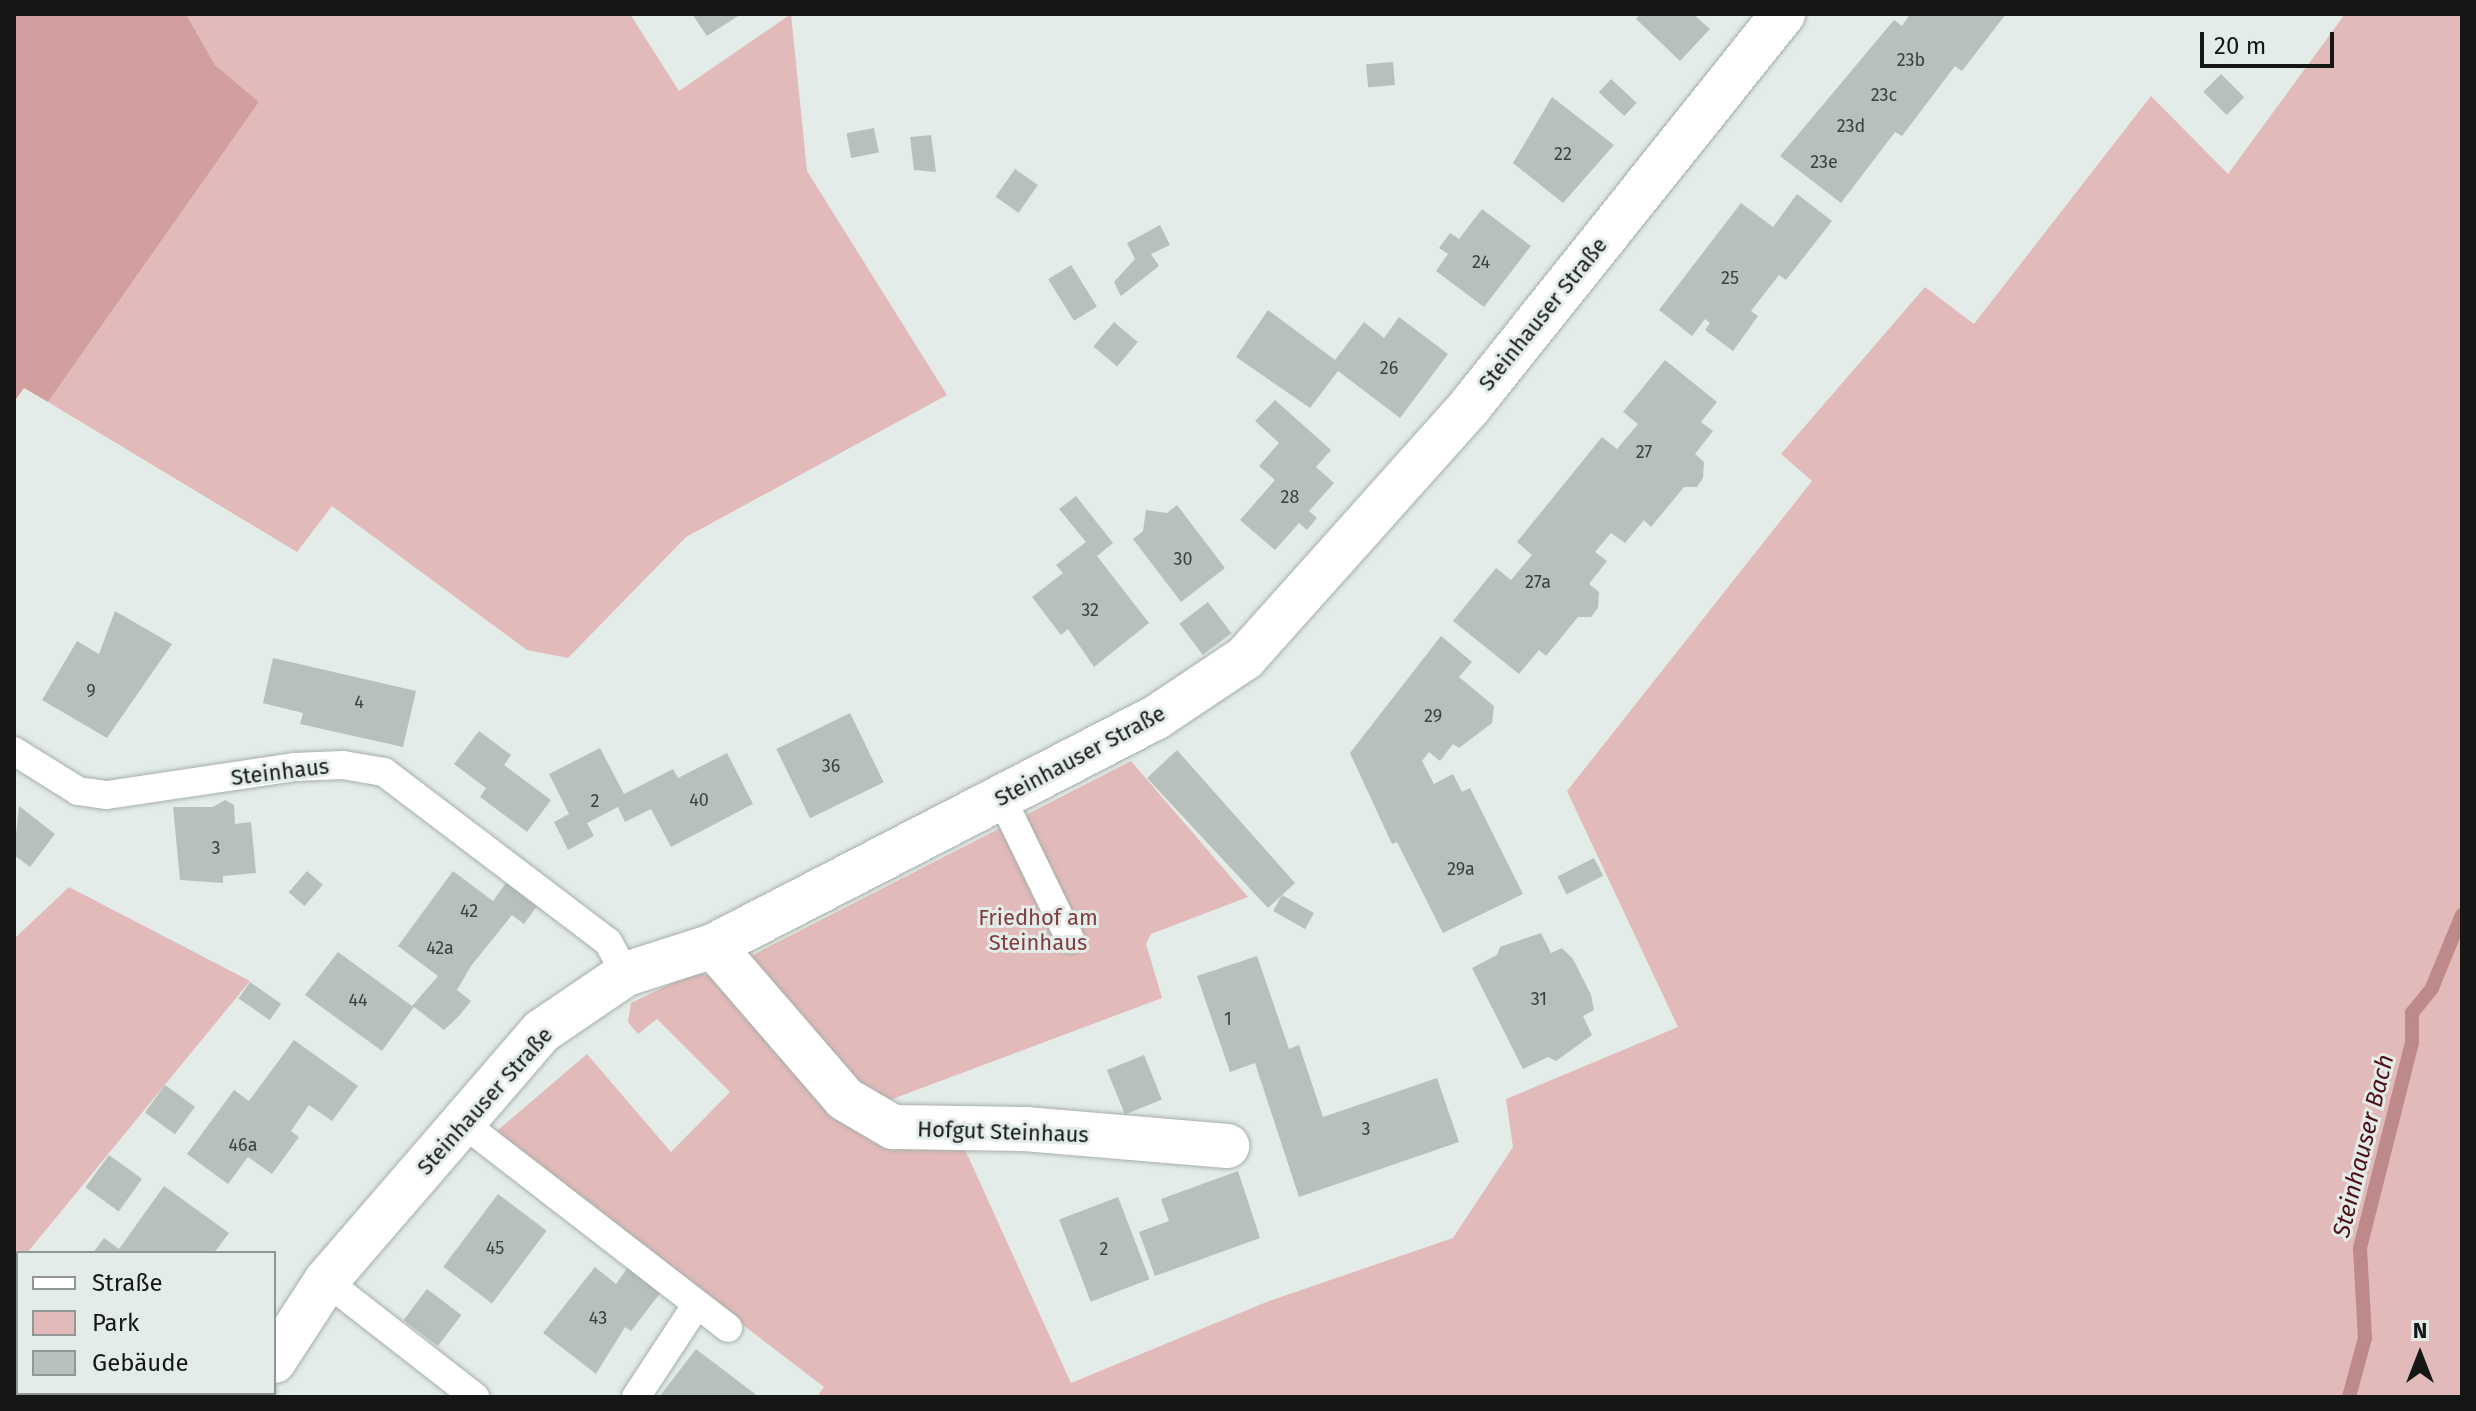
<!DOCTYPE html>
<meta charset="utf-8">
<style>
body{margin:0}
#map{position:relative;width:2476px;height:1411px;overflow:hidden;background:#e3ece8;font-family:"Fira Sans",sans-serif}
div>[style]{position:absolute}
.green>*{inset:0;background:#e2bab9}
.forest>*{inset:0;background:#d39e9e}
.stream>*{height:14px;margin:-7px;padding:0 7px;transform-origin:7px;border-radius:7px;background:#bd8a89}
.building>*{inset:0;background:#b7c0bc;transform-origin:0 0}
.roads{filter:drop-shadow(0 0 2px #a7afab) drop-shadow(0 0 2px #a7afab)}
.lane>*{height:28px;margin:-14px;padding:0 14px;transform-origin:14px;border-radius:14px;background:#fff}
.street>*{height:44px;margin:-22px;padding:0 22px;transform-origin:22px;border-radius:22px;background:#fff}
span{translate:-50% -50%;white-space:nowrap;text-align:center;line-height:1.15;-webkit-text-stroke:6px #e3ece8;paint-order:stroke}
.number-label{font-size:18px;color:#3d4140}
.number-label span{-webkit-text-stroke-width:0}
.street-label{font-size:22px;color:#141716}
.park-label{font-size:22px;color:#813d3f}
.water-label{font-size:24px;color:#501017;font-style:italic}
.frame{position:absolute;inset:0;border:16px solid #141716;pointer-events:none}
.legend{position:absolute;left:16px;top:1251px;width:260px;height:144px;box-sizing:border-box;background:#e3ece8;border:2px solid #909794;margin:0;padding:10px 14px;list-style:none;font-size:24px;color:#141716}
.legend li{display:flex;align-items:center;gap:16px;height:40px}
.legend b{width:40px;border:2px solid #909794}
.north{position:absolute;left:2380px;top:1315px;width:80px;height:80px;-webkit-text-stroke:6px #e3ece8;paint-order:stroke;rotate:0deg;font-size:22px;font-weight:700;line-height:32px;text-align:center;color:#141716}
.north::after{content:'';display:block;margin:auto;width:28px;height:36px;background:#141716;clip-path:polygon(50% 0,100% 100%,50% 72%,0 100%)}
.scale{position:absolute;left:2200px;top:32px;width:134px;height:36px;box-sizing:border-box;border:4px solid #141716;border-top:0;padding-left:10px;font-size:24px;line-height:28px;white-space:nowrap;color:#141716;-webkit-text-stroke:6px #e3ece8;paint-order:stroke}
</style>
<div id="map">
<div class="green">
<div style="clip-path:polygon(186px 14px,630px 14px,679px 91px,791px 14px,807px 171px,947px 395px,686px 537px,568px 658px,527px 650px,332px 506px,297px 552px,48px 402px,259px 102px,215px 65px)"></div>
<div style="clip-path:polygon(2345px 14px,2462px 14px,2462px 1397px,817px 1397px,824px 1387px,502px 1140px,498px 1130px,587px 1054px,671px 1152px,730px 1092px,657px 1019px,638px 1034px,628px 1022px,631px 1003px,696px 972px,711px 976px,874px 1143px,962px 1143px,1071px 1383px,1269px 1301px,1453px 1238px,1513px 1147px,1506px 1099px,1678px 1027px,1567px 791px,1812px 481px,1781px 454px,1925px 287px,1974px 324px,2151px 96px,2228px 174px)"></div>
<div style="clip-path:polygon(1131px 761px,1248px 897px,1151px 934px,1146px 944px,1162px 998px,879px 1104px,743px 960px)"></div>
<div style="clip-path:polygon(69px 887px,250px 981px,27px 1253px,18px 1253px,14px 1268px,14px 939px)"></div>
</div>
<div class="forest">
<div style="clip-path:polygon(14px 14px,186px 14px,215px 65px,259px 102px,48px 402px,24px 388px,14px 402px)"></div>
</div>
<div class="stream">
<div style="left:2349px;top:1397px;width:61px;rotate:-74.8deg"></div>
<div style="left:2365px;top:1338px;width:90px;rotate:-93.2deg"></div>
<div style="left:2360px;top:1248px;width:212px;rotate:-75.8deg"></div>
<div style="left:2412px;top:1042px;width:29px;rotate:-90deg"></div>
<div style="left:2412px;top:1013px;width:32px;rotate:-51deg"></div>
<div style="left:2432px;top:988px;width:79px;rotate:-67.7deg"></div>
</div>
<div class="building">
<div style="clip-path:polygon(692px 14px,741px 14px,707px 36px)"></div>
<div style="clip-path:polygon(1640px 14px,1693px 14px,1710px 29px,1680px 61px,1636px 19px)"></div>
<div style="clip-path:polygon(1910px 14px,2006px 14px,1962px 71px,1955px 66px,1902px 136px,1895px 132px,1841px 203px,1780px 156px,1894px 20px,1902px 26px)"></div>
<div style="left:1393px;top:62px;width:23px;height:27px;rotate:85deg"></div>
<div style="left:2221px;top:74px;width:33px;height:25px;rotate:45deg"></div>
<div style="left:1611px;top:79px;width:35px;height:18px;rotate:43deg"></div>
<div style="clip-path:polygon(1552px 97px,1614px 145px,1563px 203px,1513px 163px)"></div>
<div style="left:874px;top:128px;width:25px;height:28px;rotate:79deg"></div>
<div style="clip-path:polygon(931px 135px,936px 172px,914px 170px,910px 137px)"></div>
<div style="left:1015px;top:169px;width:28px;height:34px;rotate:35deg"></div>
<div style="clip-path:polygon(1797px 194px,1832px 221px,1786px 280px,1779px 275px,1751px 311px,1758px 316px,1733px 351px,1705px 330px,1710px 323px,1705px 319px,1692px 336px,1659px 310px,1741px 203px,1773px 227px)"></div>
<div style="clip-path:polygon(1482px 209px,1531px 246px,1484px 307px,1436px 271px,1448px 254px,1439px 248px,1450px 233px,1459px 239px)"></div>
<div style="clip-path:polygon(1160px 225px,1170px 245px,1151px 254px,1159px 266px,1121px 296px,1114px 282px,1135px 259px,1127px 243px)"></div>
<div style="left:1071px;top:265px;width:49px;height:27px;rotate:58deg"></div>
<div style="clip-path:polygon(1268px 310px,1335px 360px,1364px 322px,1384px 338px,1399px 317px,1448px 354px,1400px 418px,1338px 371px,1310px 408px,1236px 357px)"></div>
<div style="left:1114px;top:322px;width:31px;height:32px;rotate:40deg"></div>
<div style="clip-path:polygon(1665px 360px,1717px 402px,1701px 422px,1713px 431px,1695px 454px,1704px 462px,1703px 478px,1697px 487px,1684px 487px,1651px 527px,1644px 520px,1625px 543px,1611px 533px,1595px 552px,1607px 561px,1589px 584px,1599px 592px,1598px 608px,1591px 617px,1578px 617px,1546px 656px,1539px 650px,1519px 674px,1453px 621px,1496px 568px,1511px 580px,1532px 555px,1517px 542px,1602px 437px,1617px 449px,1638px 424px,1623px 412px)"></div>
<div style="clip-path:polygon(1275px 400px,1331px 450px,1316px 467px,1334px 483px,1309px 511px,1317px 518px,1307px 530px,1299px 523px,1275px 550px,1240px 520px,1275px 480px,1259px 466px,1279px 443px,1255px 421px)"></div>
<div style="clip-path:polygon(1076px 496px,1113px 543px,1097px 556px,1149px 623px,1094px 667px,1068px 629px,1061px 635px,1032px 597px,1063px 573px,1056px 565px,1086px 542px,1059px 509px)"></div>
<div style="clip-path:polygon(1177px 505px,1225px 568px,1181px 602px,1133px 539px,1143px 531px,1146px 510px,1167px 513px)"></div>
<div style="left:1208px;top:602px;width:39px;height:36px;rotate:53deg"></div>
<div style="clip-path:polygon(115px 611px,172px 644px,107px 738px,42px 700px,77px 641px,99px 654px)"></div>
<div style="clip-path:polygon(1441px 636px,1472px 662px,1459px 677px,1494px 706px,1492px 723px,1459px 748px,1453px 744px,1440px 761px,1429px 752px,1422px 761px,1434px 784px,1453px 774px,1462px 792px,1470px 788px,1523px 894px,1443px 933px,1397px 842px,1392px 844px,1350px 753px)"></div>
<div style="clip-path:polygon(273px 658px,416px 691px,403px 747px,300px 724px,303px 713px,263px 703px)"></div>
<div style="left:850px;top:713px;width:77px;height:82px;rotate:64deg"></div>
<div style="clip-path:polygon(479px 731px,511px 755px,504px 765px,551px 800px,527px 832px,480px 797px,486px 788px,454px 764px)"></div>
<div style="clip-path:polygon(600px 748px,624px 794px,673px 769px,678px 778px,727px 753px,753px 804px,671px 847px,651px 809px,625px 822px,618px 807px,587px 823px,594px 836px,568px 850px,554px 822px,569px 814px,549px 774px)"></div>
<div style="clip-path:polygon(1177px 750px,1295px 883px,1282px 895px,1314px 913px,1305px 929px,1273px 911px,1282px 895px,1268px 908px,1147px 778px)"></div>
<div style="clip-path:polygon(225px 800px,234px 805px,235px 824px,251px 822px,256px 873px,223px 876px,223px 883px,180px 880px,173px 807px,213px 807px)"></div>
<div style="clip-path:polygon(19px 806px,55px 834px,30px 867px,14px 855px)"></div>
<div style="left:1594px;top:858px;width:20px;height:41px;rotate:63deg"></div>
<div style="left:307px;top:871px;width:21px;height:28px;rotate:41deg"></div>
<div style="clip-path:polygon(453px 871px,493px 901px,506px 883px,537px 906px,524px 924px,512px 915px,471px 966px,457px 990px,471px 1001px,459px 1016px,444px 1030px,414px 1007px,382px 1051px,305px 995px,338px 952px,412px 1006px,438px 976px,398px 946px)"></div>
<div style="clip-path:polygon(1541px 933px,1551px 953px,1562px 948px,1573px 959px,1591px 995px,1594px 1010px,1583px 1016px,1592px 1035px,1556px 1061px,1548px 1057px,1523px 1069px,1472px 968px,1497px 955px,1500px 947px)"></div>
<div style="clip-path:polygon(1257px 956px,1289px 1049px,1299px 1045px,1323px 1117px,1437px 1078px,1459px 1142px,1299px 1197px,1255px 1063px,1230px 1072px,1197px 976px)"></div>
<div style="left:250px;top:982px;width:38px;height:20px;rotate:35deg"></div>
<div style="clip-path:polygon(294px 1040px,358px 1086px,332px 1121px,309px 1105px,291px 1131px,299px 1137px,272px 1174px,248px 1157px,228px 1184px,187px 1154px,234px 1090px,249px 1101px)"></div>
<div style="left:1144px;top:1055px;width:48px;height:40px;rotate:68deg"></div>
<div style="left:165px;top:1085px;width:37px;height:34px;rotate:36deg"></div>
<div style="left:109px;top:1155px;width:41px;height:40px;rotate:36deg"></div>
<div style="clip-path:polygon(1238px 1171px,1260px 1238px,1155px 1276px,1139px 1232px,1169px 1221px,1161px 1199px)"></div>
<div style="clip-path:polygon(164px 1186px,229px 1233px,214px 1253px,93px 1253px,104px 1238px,119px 1249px)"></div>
<div style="left:498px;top:1194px;width:61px;height:91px;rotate:37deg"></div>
<div style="left:1118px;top:1197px;width:88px;height:63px;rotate:69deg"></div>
<div style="clip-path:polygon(595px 1267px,616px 1284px,628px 1267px,661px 1292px,631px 1331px,625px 1327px,596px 1374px,543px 1333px)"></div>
<div style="left:427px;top:1289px;width:43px;height:39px;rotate:37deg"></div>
<div style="clip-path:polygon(696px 1349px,759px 1397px,659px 1397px)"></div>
</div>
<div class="roads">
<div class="lane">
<div style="left:14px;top:751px;width:75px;rotate:32deg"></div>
<div style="left:78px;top:791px;width:29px;rotate:8deg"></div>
<div style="left:107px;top:795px;width:189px;rotate:-8.5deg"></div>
<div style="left:294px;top:767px;width:49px;rotate:-2.3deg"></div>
<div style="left:343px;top:765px;width:42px;rotate:9.7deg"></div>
<div style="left:384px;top:772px;width:281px;rotate:37.2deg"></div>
<div style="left:608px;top:942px;width:37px;rotate:61deg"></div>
<div style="left:1001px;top:797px;width:158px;rotate:64.1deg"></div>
<div style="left:463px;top:1123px;width:335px;rotate:37.7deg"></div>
<div style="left:326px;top:1281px;width:189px;rotate:37.9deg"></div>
<div style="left:636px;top:1397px;width:111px;rotate:-56.7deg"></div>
</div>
<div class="street">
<div style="left:713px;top:946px;width:202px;rotate:49.2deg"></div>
<div style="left:845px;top:1099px;width:56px;rotate:30.3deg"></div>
<div style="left:893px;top:1127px;width:132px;rotate:0.9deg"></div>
<div style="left:1025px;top:1129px;width:203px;rotate:4.8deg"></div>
<div style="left:274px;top:1361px;width:95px;rotate:-57deg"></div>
<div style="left:326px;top:1281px;width:330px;rotate:-49.2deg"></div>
<div style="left:542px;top:1031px;width:102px;rotate:-34.2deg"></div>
<div style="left:626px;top:974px;width:91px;rotate:-17.8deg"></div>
<div style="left:713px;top:946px;width:497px;rotate:-27.3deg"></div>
<div style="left:1155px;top:718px;width:108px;rotate:-33.7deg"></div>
<div style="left:1245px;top:658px;width:338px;rotate:-48.2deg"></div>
<div style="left:1470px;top:406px;width:502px;rotate:-51.39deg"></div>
<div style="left:250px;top:1397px;width:5px;rotate:-53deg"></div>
</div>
</div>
<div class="number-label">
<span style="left:1911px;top:60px">23b</span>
<span style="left:1884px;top:95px">23c</span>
<span style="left:1851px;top:126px">23d</span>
<span style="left:1563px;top:154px">22</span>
<span style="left:1824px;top:162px">23e</span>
<span style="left:1481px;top:262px">24</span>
<span style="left:1730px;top:278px">25</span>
<span style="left:1389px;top:368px">26</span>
<span style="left:1644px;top:452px">27</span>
<span style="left:1290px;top:497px">28</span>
<span style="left:1183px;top:559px">30</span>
<span style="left:1538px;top:582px">27a</span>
<span style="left:1090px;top:610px">32</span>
<span style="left:91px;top:691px">9</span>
<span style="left:359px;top:702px">4</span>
<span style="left:1433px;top:716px">29</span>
<span style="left:831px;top:766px">36</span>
<span style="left:699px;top:800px">40</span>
<span style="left:595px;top:801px">2</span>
<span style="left:216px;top:848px">3</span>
<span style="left:1461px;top:869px">29a</span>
<span style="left:469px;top:911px">42</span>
<span style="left:440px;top:948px">42a</span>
<span style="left:1539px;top:999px">31</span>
<span style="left:358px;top:1000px">44</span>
<span style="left:1228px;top:1019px">1</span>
<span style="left:1366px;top:1129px">3</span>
<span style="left:243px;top:1145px">46a</span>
<span style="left:495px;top:1248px">45</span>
<span style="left:1104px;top:1249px">2</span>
<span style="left:598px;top:1318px">43</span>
</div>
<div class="street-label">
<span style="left:1543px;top:314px;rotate:-51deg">Steinhauser Straße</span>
<span style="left:1080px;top:756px;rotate:-28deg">Steinhauser Straße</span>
<span style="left:280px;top:772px;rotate:-7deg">Steinhaus</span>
<span style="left:485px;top:1101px;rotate:-48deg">Steinhauser Straße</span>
<span style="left:1003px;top:1132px;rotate:2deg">Hofgut Steinhaus</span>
</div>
<div class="park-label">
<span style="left:1038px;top:930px">Friedhof am<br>Steinhaus</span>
</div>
<div class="water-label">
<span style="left:2364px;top:1146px;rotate:-76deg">Steinhauser Bach</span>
</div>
<div class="frame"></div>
<ul class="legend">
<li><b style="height:10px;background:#fff"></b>Straße</li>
<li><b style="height:22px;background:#e2bab9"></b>Park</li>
<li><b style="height:22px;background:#b7c0bc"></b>Gebäude</li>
</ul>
<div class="north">N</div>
<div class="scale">20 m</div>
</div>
